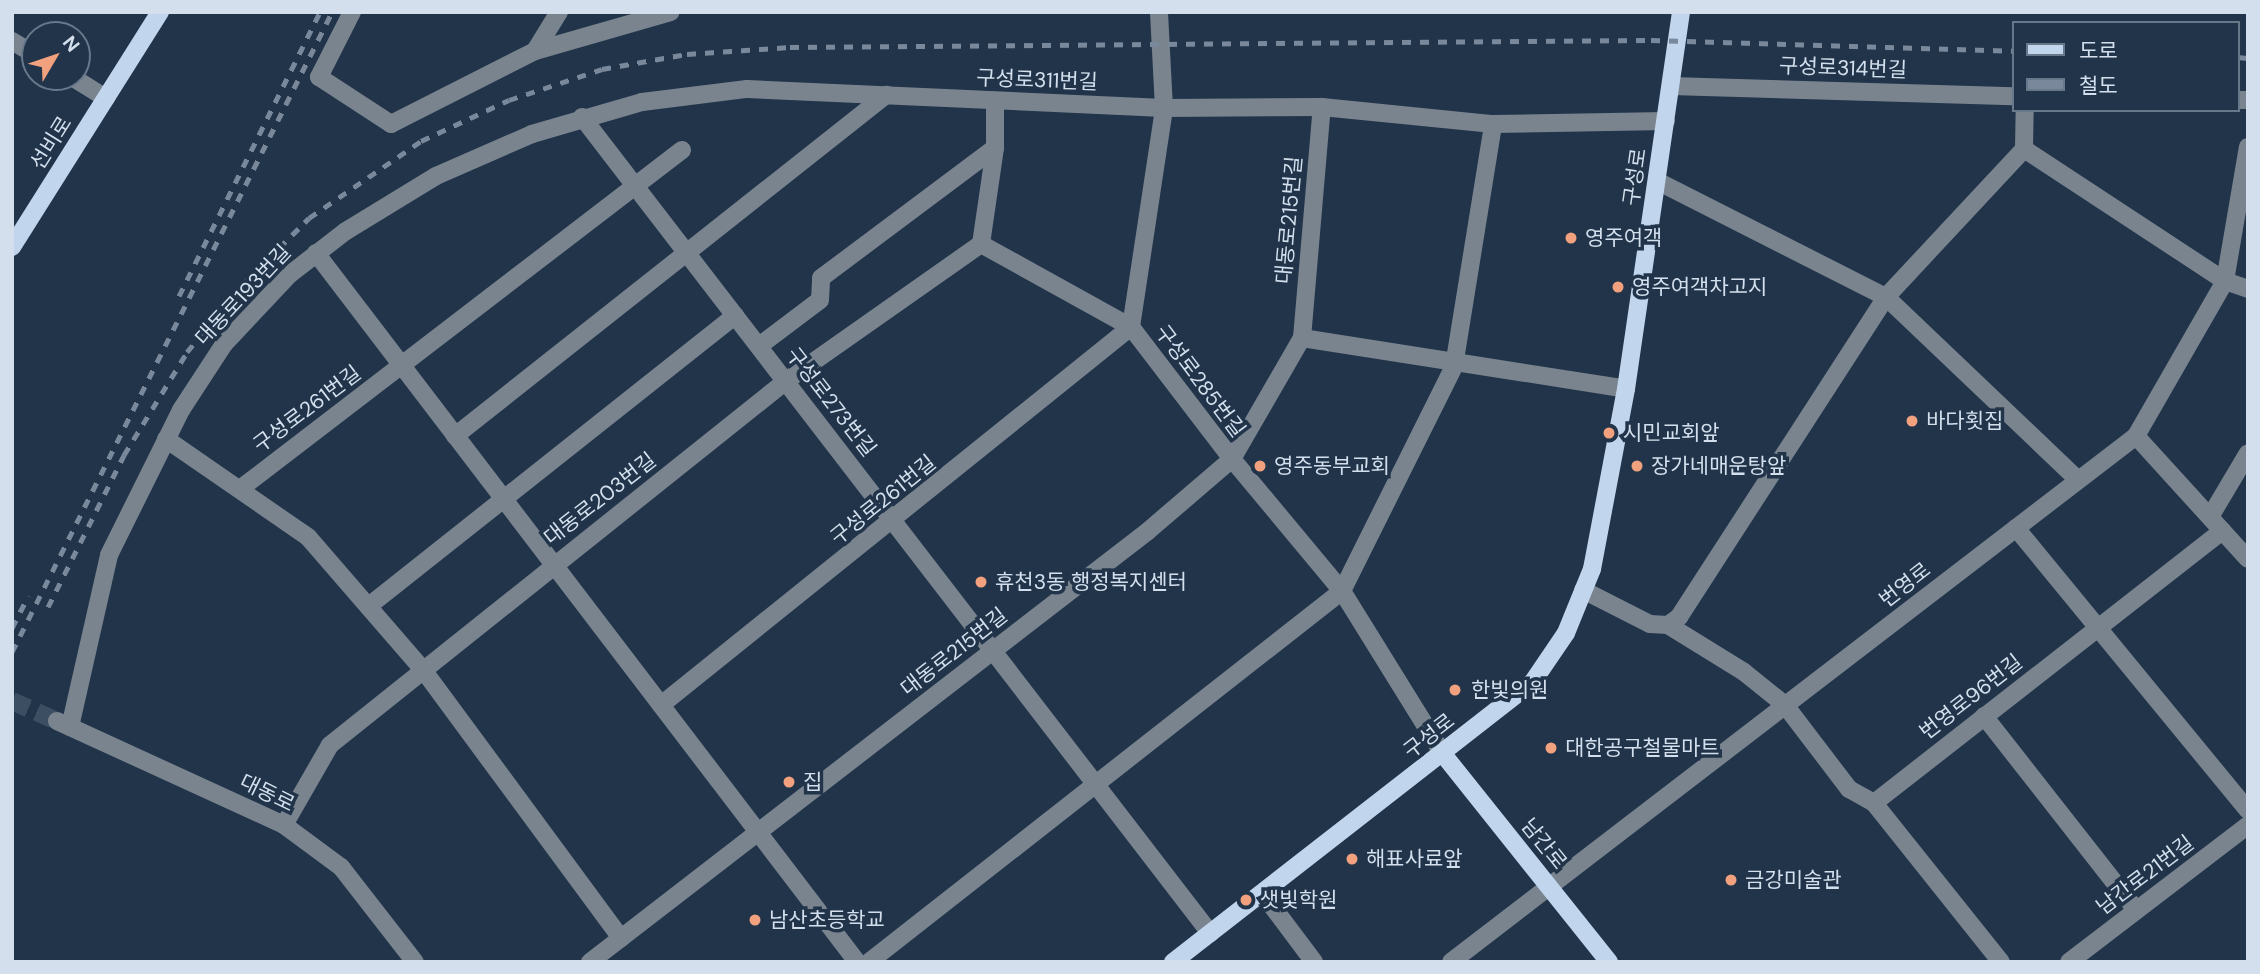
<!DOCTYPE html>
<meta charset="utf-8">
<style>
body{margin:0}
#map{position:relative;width:2260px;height:974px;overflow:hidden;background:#21344a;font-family:"DM Sans","Noto Sans KR",sans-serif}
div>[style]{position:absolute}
.major-tunnel>*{height:18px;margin-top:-9px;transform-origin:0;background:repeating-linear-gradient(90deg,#3c4e62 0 18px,transparent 0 27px)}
.minor>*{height:18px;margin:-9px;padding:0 9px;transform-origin:9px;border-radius:9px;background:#7a848f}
.major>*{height:18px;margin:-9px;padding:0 9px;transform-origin:9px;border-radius:9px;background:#c1d5ed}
.rail>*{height:5px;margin-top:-2.5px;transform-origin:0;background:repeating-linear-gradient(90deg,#79899b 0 9px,transparent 0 18px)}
.dots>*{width:19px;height:19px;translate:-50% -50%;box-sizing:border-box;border:4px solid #21344a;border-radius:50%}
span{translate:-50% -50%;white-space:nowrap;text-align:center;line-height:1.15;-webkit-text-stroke:7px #21344a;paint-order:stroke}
.street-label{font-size:21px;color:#d3dfed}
.poi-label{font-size:21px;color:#d3dfed}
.left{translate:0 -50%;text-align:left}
.frame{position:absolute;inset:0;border:14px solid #d3dfed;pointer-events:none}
.legend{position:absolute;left:2012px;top:21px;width:228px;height:91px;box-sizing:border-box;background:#21344a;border:2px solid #68788b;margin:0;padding:9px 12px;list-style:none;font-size:21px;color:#d3dfed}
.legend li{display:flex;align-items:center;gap:14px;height:35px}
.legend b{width:35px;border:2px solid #68788b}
.north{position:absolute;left:21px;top:21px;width:70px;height:70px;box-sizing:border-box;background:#21344a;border:2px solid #68788b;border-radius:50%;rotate:51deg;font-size:19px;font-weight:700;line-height:28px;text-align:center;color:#d3dfed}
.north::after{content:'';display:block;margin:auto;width:24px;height:32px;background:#f2a17e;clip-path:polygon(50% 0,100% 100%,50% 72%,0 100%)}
</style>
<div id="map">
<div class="major-tunnel">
<div style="left:12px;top:701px;width:49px;rotate:24deg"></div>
</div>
<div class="minor">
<div style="left:352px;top:12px;width:73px;rotate:116.9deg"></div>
<div style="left:319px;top:77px;width:86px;rotate:33.1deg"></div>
<div style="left:391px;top:124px;width:161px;rotate:-26.9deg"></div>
<div style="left:535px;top:51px;width:141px;rotate:-16deg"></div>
<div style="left:12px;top:41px;width:27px;rotate:31deg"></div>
<div style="left:535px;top:51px;width:46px;rotate:-58.4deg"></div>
<div style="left:72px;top:77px;width:40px;rotate:32deg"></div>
<div style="left:1671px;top:86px;width:342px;rotate:1.7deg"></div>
<div style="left:2237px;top:100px;width:11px"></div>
<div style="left:582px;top:117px;width:1030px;rotate:52.42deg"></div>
<div style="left:2024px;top:149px;width:240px;rotate:33.3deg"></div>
<div style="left:2225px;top:281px;width:24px;rotate:19deg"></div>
<div style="left:1657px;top:181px;width:257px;rotate:26.9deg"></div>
<div style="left:1886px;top:297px;width:265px;rotate:43.6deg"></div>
<div style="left:981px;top:244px;width:171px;rotate:29deg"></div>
<div style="left:1131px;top:327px;width:166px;rotate:52.6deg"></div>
<div style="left:1232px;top:459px;width:172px;rotate:50.2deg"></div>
<div style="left:1342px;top:591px;width:192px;rotate:58.2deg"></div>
<div style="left:981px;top:244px;width:97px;rotate:-81.7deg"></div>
<div style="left:995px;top:148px;width:47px;rotate:-90deg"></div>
<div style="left:316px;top:253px;width:892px;rotate:52.65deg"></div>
<div style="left:1302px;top:338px;width:328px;rotate:8.9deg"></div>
<div style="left:759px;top:346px;width:76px;rotate:-37deg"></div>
<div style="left:820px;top:300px;width:22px;rotate:-87deg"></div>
<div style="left:821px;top:278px;width:217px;rotate:-36.8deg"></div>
<div style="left:455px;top:436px;width:550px;rotate:-38.35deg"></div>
<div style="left:2136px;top:436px;width:166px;rotate:47.7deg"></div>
<div style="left:166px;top:439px;width:173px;rotate:34.6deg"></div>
<div style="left:308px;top:537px;width:177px;rotate:49.1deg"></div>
<div style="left:424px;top:671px;width:332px;rotate:53.6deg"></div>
<div style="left:240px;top:489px;width:557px;rotate:-37.49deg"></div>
<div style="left:2210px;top:517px;width:74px;rotate:-59.3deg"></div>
<div style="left:2016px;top:528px;width:365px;rotate:50.6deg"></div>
<div style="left:1583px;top:590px;width:75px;rotate:26.9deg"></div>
<div style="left:1650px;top:624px;width:18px;rotate:3deg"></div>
<div style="left:1668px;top:625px;width:14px;rotate:-36deg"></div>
<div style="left:1679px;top:617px;width:381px;rotate:-57.1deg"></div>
<div style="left:1886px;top:297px;width:202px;rotate:-47deg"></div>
<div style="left:2024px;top:149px;width:39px;rotate:-89deg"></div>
<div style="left:370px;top:605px;width:466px;rotate:-38.4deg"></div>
<div style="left:1668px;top:625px;width:89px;rotate:31.7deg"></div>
<div style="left:1744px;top:672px;width:53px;rotate:38.8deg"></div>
<div style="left:1785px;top:705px;width:106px;rotate:52.7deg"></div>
<div style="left:1849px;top:789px;width:29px;rotate:29deg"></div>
<div style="left:1874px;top:803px;width:203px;rotate:51.4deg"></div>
<div style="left:661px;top:705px;width:603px;rotate:-38.81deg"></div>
<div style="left:1131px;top:327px;width:221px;rotate:-81.4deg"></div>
<div style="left:1164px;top:108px;width:96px;rotate:-93deg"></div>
<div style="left:1984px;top:716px;width:246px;rotate:51.9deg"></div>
<div style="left:57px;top:721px;width:250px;rotate:24.6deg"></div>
<div style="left:284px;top:825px;width:71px;rotate:36.4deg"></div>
<div style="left:341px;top:867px;width:120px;rotate:52.1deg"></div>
<div style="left:70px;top:727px;width:176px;rotate:-77.2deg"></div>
<div style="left:109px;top:555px;width:162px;rotate:-63.6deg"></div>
<div style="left:181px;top:410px;width:79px;rotate:-56.9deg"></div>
<div style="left:224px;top:344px;width:95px;rotate:-46.7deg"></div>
<div style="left:289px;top:275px;width:72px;rotate:-37.7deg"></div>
<div style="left:346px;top:231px;width:105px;rotate:-31.4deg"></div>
<div style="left:436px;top:176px;width:105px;rotate:-23.6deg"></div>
<div style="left:532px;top:134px;width:115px;rotate:-16.2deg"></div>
<div style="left:642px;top:102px;width:106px;rotate:-7.1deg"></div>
<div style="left:747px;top:89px;width:417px;rotate:2.6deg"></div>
<div style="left:1164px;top:108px;width:158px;rotate:-0.4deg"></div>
<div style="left:1322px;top:107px;width:172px;rotate:5.7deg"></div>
<div style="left:1493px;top:124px;width:173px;rotate:-1deg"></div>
<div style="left:1874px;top:803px;width:442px;rotate:-38deg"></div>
<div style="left:284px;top:825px;width:92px;rotate:-60.1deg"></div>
<div style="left:330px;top:745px;width:583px;rotate:-38.6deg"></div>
<div style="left:786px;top:381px;width:238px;rotate:-35.1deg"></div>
<div style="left:1263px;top:894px;width:85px;rotate:53.1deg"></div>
<div style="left:590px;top:962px;width:705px;rotate:-37.68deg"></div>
<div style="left:1148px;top:531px;width:111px;rotate:-40.6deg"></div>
<div style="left:1232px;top:459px;width:140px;rotate:-60deg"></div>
<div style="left:1302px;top:338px;width:232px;rotate:-85.1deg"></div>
<div style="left:869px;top:962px;width:601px;rotate:-38.11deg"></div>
<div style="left:1342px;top:591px;width:251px;rotate:-63.5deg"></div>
<div style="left:1454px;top:366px;width:245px;rotate:-80.8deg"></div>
<div style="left:1451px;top:962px;width:864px;rotate:-37.52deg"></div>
<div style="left:2136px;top:436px;width:179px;rotate:-60.1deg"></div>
<div style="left:2225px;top:281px;width:136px;rotate:-80.3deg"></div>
<div style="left:2069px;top:962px;width:225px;rotate:-37.4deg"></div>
</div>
<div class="major">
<div style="left:12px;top:247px;width:278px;rotate:-57.8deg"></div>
<div style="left:1443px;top:754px;width:266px;rotate:51.4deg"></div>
<div style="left:1173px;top:962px;width:455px;rotate:-37.9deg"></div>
<div style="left:1532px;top:683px;width:60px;rotate:-55.8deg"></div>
<div style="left:1566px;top:633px;width:69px;rotate:-67.9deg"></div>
<div style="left:1592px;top:569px;width:183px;rotate:-79.3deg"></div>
<div style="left:1626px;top:389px;width:381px;rotate:-81.7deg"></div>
</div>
<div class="rail">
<div style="left:2237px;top:57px;width:11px;rotate:5deg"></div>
<div style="left:179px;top:296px;width:317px;rotate:-63.6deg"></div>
<div style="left:48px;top:607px;width:170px;rotate:-63.4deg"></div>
<div style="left:124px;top:455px;width:121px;rotate:-58.5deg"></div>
<div style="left:187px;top:352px;width:85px;rotate:-50.7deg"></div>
<div style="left:241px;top:286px;width:96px;rotate:-45deg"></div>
<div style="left:309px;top:218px;width:136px;rotate:-34.5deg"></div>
<div style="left:421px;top:141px;width:97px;rotate:-25deg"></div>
<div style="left:509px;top:100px;width:98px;rotate:-18.4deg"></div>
<div style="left:602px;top:69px;width:86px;rotate:-10deg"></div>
<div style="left:687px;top:54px;width:103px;rotate:-3.9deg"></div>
<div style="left:790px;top:47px;width:861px;rotate:-0.47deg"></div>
<div style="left:1651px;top:40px;width:362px;rotate:1.7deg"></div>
<div style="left:12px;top:628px;width:36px;rotate:-63deg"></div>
<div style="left:12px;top:652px;width:716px;rotate:-63.43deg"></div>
</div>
<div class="dots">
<div style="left:1571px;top:238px;background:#f2a17e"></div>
<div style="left:1618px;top:287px;background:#f2a17e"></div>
<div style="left:1912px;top:421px;background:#f2a17e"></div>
<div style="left:1609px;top:433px;background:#f2a17e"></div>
<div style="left:1260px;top:466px;background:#f2a17e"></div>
<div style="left:1637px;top:466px;background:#f2a17e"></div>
<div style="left:981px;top:582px;background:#f2a17e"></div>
<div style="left:1455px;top:690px;background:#f2a17e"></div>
<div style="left:1551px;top:748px;background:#f2a17e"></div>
<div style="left:789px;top:782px;background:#f2a17e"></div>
<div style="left:1352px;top:859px;background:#f2a17e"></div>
<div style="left:1731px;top:880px;background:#f2a17e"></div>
<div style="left:1246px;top:900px;background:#f2a17e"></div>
<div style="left:755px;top:920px;background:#f2a17e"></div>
</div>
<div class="street-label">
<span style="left:1843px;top:68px;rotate:2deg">구성로314번길</span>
<span style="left:1037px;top:80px;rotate:2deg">구성로311번길</span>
<span style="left:51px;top:143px;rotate:-58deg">선비로</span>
<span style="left:1635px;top:177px;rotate:-82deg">구성로</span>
<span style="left:1289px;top:220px;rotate:-85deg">대동로215번길</span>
<span style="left:243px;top:295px;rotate:-47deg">대동로193번길</span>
<span style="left:1200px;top:381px;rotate:53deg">구성로285번길</span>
<span style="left:831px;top:402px;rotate:52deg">구성로273번길</span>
<span style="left:307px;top:409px;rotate:-37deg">구성로261번길</span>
<span style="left:600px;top:499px;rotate:-38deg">대동로203번길</span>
<span style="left:883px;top:500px;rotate:-39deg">구성로261번길</span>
<span style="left:1905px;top:585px;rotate:-38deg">번영로</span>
<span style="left:954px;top:652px;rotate:-38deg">대동로215번길</span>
<span style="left:1971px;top:697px;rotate:-38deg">번영로96번길</span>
<span style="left:1429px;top:736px;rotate:-38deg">구성로</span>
<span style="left:267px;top:793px;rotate:26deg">대동로</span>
<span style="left:1544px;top:844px;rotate:51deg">남간로</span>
<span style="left:2145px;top:875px;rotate:-37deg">남간로21번길</span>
</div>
<div class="poi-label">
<span class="left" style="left:1585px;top:238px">영주여객</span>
<span class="left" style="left:1632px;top:287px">영주여객차고지</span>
<span class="left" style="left:1926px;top:421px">바다횟집</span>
<span class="left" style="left:1623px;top:433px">시민교회앞</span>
<span class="left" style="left:1274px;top:466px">영주동부교회</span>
<span class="left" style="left:1651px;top:466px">장가네매운탕앞</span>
<span class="left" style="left:995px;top:582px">휴천3동 행정복지센터</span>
<span class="left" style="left:1471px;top:690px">한빛의원</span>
<span class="left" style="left:1565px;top:748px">대한공구철물마트</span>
<span class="left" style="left:803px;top:782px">집</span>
<span class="left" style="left:1366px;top:859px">해표사료앞</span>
<span class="left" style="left:1745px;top:880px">금강미술관</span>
<span class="left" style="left:1260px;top:900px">샛빛학원</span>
<span class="left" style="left:769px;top:920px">남산초등학교</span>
</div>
<div class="frame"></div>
<ul class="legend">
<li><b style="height:9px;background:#c1d5ed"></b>도로</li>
<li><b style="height:9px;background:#79899b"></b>철도</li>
</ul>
<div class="north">N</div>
</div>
